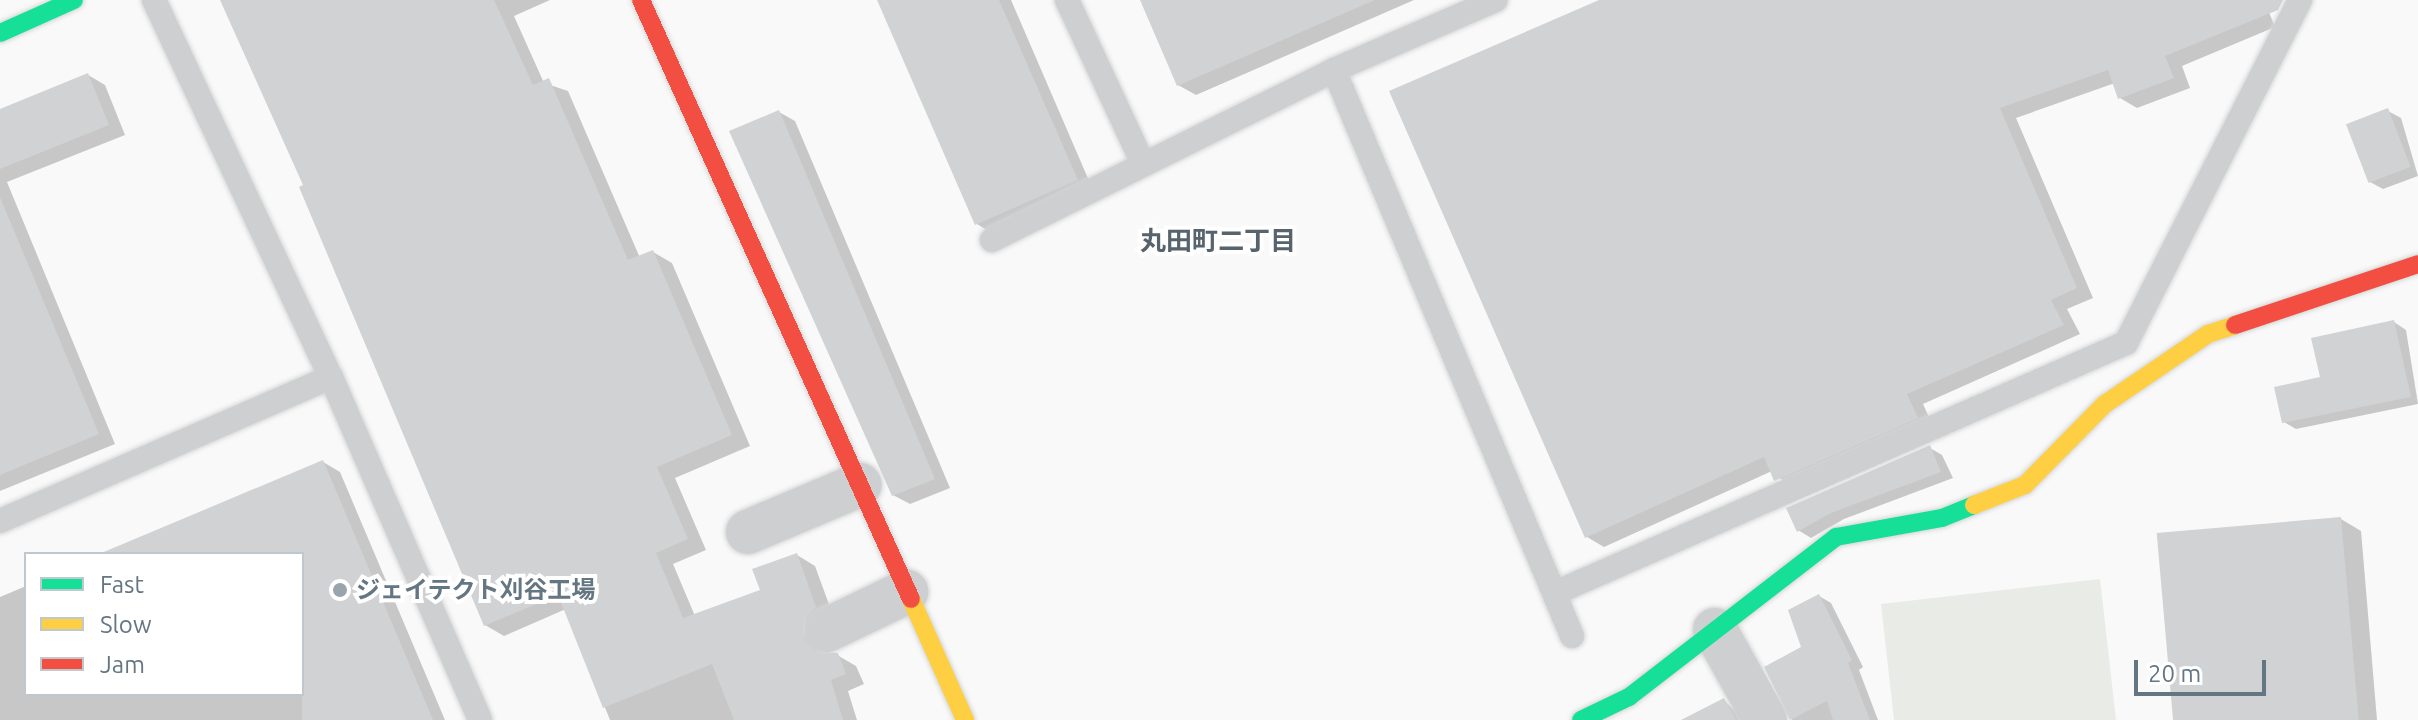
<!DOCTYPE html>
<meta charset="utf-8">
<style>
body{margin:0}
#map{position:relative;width:2418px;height:720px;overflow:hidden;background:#f9f9f9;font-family:Ubuntu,"Noto Sans JP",sans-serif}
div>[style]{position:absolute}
.green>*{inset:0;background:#e8ebe6}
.shadow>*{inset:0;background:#0003}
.building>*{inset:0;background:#d0d2d3;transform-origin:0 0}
.roads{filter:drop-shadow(0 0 2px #d5d6d7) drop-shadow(0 0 2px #d5d6d7)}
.lane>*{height:24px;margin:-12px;padding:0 12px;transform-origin:12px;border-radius:12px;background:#cecfd0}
.street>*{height:44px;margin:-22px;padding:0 22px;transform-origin:22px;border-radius:22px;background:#cecfd0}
.fast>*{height:18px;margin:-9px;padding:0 9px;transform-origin:9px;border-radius:9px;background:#16e098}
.slow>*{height:18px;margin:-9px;padding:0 9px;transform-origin:9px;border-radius:9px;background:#ffcf43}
.jam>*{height:18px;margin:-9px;padding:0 9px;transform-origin:9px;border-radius:9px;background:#f24e42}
.dots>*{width:22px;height:22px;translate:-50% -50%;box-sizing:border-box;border:4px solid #fff;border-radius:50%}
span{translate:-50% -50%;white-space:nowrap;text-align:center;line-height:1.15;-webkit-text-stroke:8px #fff;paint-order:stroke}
.poi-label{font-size:24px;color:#657683;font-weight:700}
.left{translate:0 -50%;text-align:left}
.neighbourhood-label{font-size:26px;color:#57646e;font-weight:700}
.legend{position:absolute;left:24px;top:552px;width:280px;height:144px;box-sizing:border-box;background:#fff;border:2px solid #c1c8cd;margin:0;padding:10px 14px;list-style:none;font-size:24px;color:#657683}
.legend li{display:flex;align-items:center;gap:16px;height:40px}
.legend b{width:40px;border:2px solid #c1c8cd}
.scale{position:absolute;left:2134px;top:660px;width:132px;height:36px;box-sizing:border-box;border:4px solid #657683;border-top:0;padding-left:10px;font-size:24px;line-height:28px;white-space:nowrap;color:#657683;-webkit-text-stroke:6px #fff;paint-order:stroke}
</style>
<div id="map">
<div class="green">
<div style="clip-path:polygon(2100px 579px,2116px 720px,1894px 720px,1881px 604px)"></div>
</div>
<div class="shadow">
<div style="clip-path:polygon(222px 0,550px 0,514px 16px,544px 83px,568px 91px,640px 258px,653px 252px,672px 263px,750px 446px,675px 478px,706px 550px,673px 564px,695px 616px,763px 591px,797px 555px,815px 566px,834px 618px,824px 627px,822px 654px,837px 655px,856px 666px,864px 684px,848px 691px,857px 720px,610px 720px,566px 609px,504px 636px,485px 625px,306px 186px)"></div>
<div style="clip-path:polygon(879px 0,1011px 0,1093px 190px,993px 234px,977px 224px)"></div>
<div style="clip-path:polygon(1142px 0,1414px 0,1196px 95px,1178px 85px)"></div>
<div style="clip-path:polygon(1604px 0,2264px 0,2275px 27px,2182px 66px,2190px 88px,2137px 108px,2120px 98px,2115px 83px,2016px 118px,2093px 298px,2067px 309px,2080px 334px,1923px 404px,1934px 428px,1793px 489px,1772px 471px,1604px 547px,1587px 537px)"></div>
<div style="clip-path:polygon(88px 75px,105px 85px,125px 135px,7px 182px,115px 444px,0 491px,0 111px)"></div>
<div style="clip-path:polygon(2388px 111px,2401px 118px,2418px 176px,2383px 189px,2370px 182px)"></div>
<div style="clip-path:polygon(779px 112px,795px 121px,950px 488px,910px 504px,893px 495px)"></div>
<div style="clip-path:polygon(2394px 322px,2406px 330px,2418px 404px,2296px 429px,2284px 422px,2322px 379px)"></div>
<div style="clip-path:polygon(1930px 448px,1942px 455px,1953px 478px,1844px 519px,1811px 538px,1798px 530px)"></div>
<div style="clip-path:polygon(323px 462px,340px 472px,445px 720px,0 720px,0 597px,26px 586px,26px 694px,302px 694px,302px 554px,103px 554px)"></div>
<div style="clip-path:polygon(2341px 519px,2361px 531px,2377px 720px,2175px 720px)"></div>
<div style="clip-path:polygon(1819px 596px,1831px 603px,1863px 667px,1859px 670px,1878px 720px,1792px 720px,1767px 667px,1804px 648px)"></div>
<div style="clip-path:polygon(1724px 700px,1744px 720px,1685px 720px)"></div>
</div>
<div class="building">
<div style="clip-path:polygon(220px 0,494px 0,533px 85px,549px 78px,628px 260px,653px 250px,732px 435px,657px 467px,688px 539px,656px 553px,683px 618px,760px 590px,752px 569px,797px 553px,816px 607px,806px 617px,804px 640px,814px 651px,838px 653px,846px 674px,831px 680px,843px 720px,734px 720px,712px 664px,603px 708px,558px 595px,484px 626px,299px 187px,303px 185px)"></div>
<div style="clip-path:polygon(877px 0,999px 0,1078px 180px,975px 225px)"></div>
<div style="clip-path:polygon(1140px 0,1375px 0,1177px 86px)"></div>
<div style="clip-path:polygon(1599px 0,2283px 0,2278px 10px,2165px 56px,2174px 78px,2118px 99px,2108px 70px,2000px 108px,2077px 288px,2051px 300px,2064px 325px,1907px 394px,1918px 418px,1774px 481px,1764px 457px,1585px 538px,1389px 91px)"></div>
<div style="clip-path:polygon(88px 73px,109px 125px,0 169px,0 109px)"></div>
<div style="left:2388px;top:108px;width:63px;height:45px;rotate:69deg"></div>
<div style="clip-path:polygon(779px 110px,935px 479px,892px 496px,729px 131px)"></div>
<div style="clip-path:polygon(0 197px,99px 434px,0 475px)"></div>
<div style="clip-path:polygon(2394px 320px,2411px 397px,2282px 423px,2274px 387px,2320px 377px,2311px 338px)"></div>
<div style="clip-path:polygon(1930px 445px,1941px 472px,1831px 513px,1797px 532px,1786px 508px)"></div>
<div style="clip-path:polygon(323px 460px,433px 720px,302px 720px,302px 554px,99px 554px)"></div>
<div style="left:2341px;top:517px;width:204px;height:185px;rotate:85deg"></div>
<div style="clip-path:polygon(1819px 594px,1852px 660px,1848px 663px,1870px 720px,1833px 720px,1827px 701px,1790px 720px,1764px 667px,1801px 647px,1788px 610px)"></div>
<div style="clip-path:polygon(1724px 698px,1736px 720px,1681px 720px)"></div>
</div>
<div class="roads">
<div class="lane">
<div style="left:154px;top:0;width:416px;rotate:64.9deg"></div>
<div style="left:331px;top:377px;width:374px;rotate:66.5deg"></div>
<div style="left:1067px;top:0;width:181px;rotate:65.1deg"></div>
<div style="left:1334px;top:70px;width:614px;rotate:67.19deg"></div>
<div style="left:992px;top:240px;width:382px;rotate:-26.4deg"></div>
<div style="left:1334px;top:70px;width:176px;rotate:-23.4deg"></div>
<div style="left:0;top:521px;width:361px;rotate:-23.5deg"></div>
<div style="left:1555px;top:593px;width:623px;rotate:-23.65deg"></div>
<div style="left:2126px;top:343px;width:385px;rotate:-63.1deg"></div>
</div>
<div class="street">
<div style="left:748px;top:532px;width:121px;rotate:-22.9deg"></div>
<div style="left:827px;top:630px;width:88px;rotate:-25.7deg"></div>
<div style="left:1715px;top:630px;width:103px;rotate:60.9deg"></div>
</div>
<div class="fast">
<div style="left:0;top:33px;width:81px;rotate:-24deg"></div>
<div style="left:1581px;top:720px;width:53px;rotate:-25.6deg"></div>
<div style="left:1629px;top:697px;width:262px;rotate:-37.7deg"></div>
<div style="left:1836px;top:537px;width:108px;rotate:-10.2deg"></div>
<div style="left:1942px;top:518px;width:35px;rotate:-22deg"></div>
</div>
<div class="slow">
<div style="left:1974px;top:505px;width:55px;rotate:-21.4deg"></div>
<div style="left:2025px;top:485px;width:114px;rotate:-45.4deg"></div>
<div style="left:2105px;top:404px;width:125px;rotate:-34.2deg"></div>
<div style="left:2208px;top:334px;width:28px;rotate:-18deg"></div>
<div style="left:911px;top:599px;width:133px;rotate:65.9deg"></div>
</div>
<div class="jam">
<div style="left:641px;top:0;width:657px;rotate:65.74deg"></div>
<div style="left:2235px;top:325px;width:193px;rotate:-18.4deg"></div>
</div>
</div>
<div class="dots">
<div style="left:340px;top:590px;background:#99a4ac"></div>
</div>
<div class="poi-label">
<span class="left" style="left:356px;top:590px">ジェイテクト刈谷工場</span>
</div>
<div class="neighbourhood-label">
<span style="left:1218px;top:241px">丸田町二丁目</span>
</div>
<ul class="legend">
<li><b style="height:10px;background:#16e098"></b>Fast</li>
<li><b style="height:10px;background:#ffcf43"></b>Slow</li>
<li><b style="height:10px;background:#f24e42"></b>Jam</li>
</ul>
<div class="scale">20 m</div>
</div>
